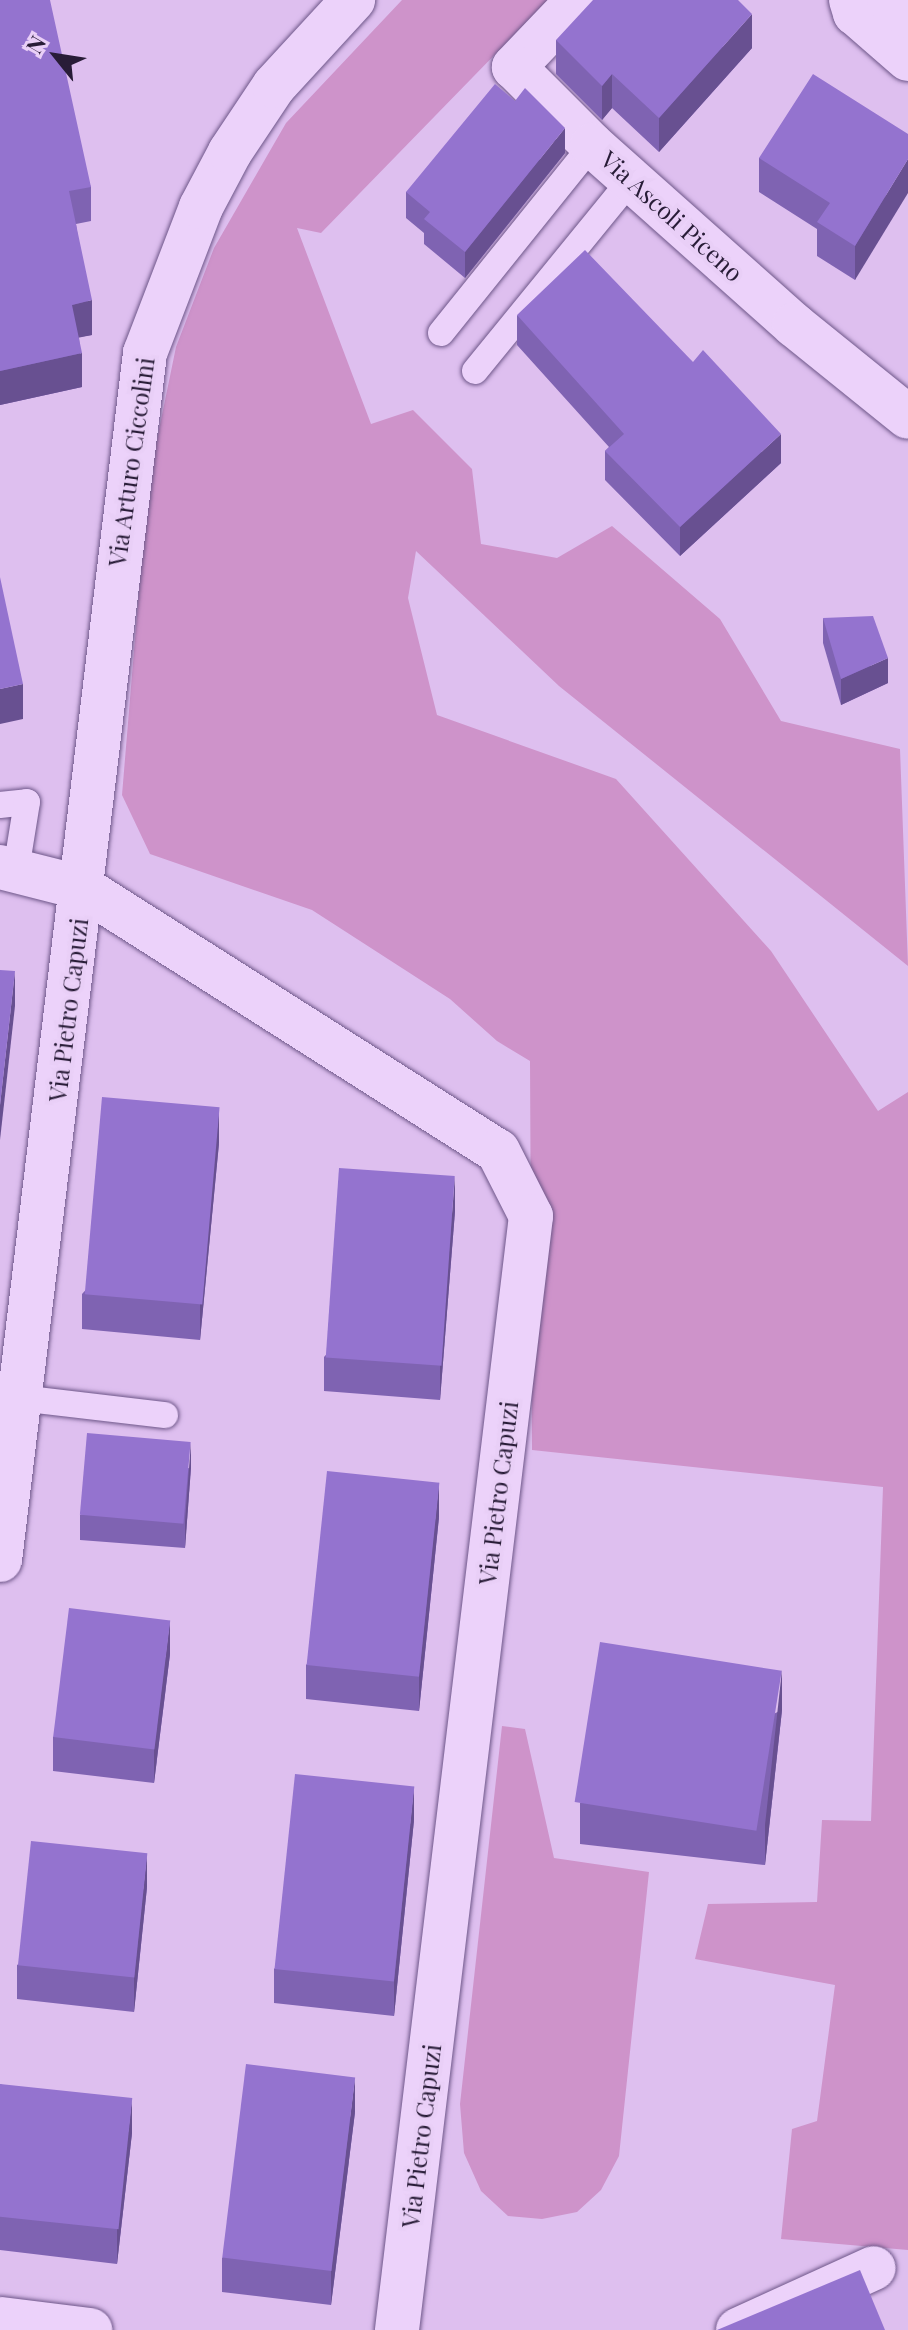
<!DOCTYPE html>
<style>
body{margin:0}
#map{position:relative;width:908px;height:2330px;overflow:hidden;background:#debfef;font-family:"Playfair Display",serif}
div>[style]{position:absolute}
.green>*{inset:0;background:#ce93ca}
.roads{filter:drop-shadow(0 0 2px #6e5789) drop-shadow(0 0 2px #6e5789)}
.lane>*{height:26px;margin:-13px;padding:0 13px;transform-origin:13px;border-radius:13px;background:#ecd2fa}
.street>*{height:44px;margin:-22px;padding:0 22px;transform-origin:22px;border-radius:22px;background:#ecd2fa}
.secondary>*{height:44px;margin:-22px;padding:0 22px;transform-origin:22px;border-radius:22px;background:#ecd2fa}
.wall>*{inset:0;background:#7f63b2}
.shaded-wall>*{inset:0;background:#685091}
.building>*{inset:0;background:#9473cf;transform-origin:0 0}
span{translate:-50% -50%;white-space:nowrap;text-align:center;line-height:1.15;-webkit-text-stroke:8px #e9cff7;paint-order:stroke}
.street-label{font-size:24px;color:#281c37}
.north{position:absolute;left:16px;top:16px;width:80px;height:80px;-webkit-text-stroke:6px #e9cff7;paint-order:stroke;rotate:300deg;font-size:22px;font-weight:700;line-height:32px;text-align:center;color:#281c37}
.north::after{content:'';display:block;margin:auto;width:28px;height:36px;background:#281c37;clip-path:polygon(50% 0,100% 100%,50% 72%,0 100%)}
</style>
<div id="map">
<div class="green">
<div style="clip-path:polygon(402px 0,548px 0,321px 233px,297px 228px,371px 424px,413px 410px,472px 469px,481px 544px,557px 558px,612px 526px,720px 619px,781px 721px,900px 749px,908px 966px,559px 686px,416px 551px,408px 598px,437px 715px,616px 779px,771px 951px,878px 1111px,908px 1092px,908px 2250px,781px 2239px,792px 2129px,817px 2121px,835px 1985px,695px 1959px,708px 1904px,817px 1902px,822px 1820px,871px 1821px,883px 1487px,532px 1450px,530px 1061px,497px 1041px,450px 999px,312px 910px,150px 854px,122px 795px,148px 483px,176px 347px,214px 248px,286px 123px)"></div>
<div style="clip-path:polygon(502px 1726px,525px 1729px,554px 1858px,649px 1872px,619px 2156px,601px 2190px,577px 2212px,542px 2219px,508px 2216px,481px 2191px,464px 2153px,460px 2104px)"></div>
</div>
<div class="roads">
<div class="lane">
<div style="left:441px;top:333px;width:241px;rotate:-51.2deg"></div>
<div style="left:475px;top:371px;width:250px;rotate:-50.8deg"></div>
<div style="left:0;top:805px;width:27px;rotate:-6deg"></div>
<div style="left:27px;top:802px;width:69px;rotate:99.2deg"></div>
<div style="left:20px;top:1398px;width:146px;rotate:6.7deg"></div>
</div>
<div class="street">
<div style="left:578px;top:0;width:93px;rotate:133.7deg"></div>
<div style="left:514px;top:67px;width:110px;rotate:45deg"></div>
<div style="left:592px;top:145px;width:271px;rotate:41.7deg"></div>
<div style="left:794px;top:325px;width:146px;rotate:38.9deg"></div>
<div style="left:0;top:867px;width:86px;rotate:14.2deg"></div>
<div style="left:83px;top:888px;width:491px;rotate:32.4deg"></div>
<div style="left:498px;top:1151px;width:73px;rotate:63.1deg"></div>
<div style="left:531px;top:1216px;width:1122px;rotate:96.86deg"></div>
<div style="left:0;top:1560px;width:1216px;rotate:-83.15deg"></div>
<div style="left:145px;top:353px;width:156px;rotate:-69deg"></div>
<div style="left:201px;top:207px;width:62px;rotate:-62.2deg"></div>
<div style="left:230px;top:152px;width:79px;rotate:-56.3deg"></div>
<div style="left:274px;top:86px;width:117px;rotate:-47.4deg"></div>
<div style="left:0;top:2319px;width:91px;rotate:7deg"></div>
<div style="left:738px;top:2330px;width:149px;rotate:-24.5deg"></div>
</div>
<div class="secondary">
<div style="left:851px;top:0;width:14px;rotate:73deg"></div>
<div style="left:855px;top:13px;width:70px;rotate:41deg"></div>
<div style="left:889px;top:0;width:25px;rotate:40deg"></div>
</div>
</div>
<div class="wall">
<div style="clip-path:polygon(0 0,91px 187px,91px 221px,76px 224px,92px 335px,79px 337px,82px 387px,0 405px)"></div>
<div style="clip-path:polygon(556px 40px,752px 48px,659px 152px,612px 108px,602px 120px,556px 74px)"></div>
<div style="clip-path:polygon(908px 134px,855px 280px,817px 256px,817px 229px,759px 192px,759px 158px)"></div>
<div style="clip-path:polygon(565px 153px,465px 278px,424px 244px,424px 233px,406px 218px,406px 192px)"></div>
<div style="clip-path:polygon(517px 315px,781px 463px,680px 556px,605px 480px,605px 451px,609px 447px,517px 345px)"></div>
<div style="clip-path:polygon(823px 618px,888px 683px,841px 705px,823px 643px)"></div>
<div style="clip-path:polygon(219px 1143px,200px 1340px,82px 1329px,82px 1294px)"></div>
<div style="clip-path:polygon(455px 1211px,440px 1400px,324px 1391px,324px 1357px)"></div>
<div style="clip-path:polygon(191px 1467px,185px 1548px,80px 1540px,80px 1515px)"></div>
<div style="clip-path:polygon(439px 1517px,419px 1711px,306px 1699px,306px 1665px)"></div>
<div style="clip-path:polygon(170px 1654px,154px 1783px,53px 1771px,53px 1737px)"></div>
<div style="clip-path:polygon(782px 1710px,765px 1865px,580px 1844px,580px 1803px)"></div>
<div style="clip-path:polygon(414px 1820px,394px 2016px,274px 2003px,274px 1969px)"></div>
<div style="clip-path:polygon(147px 1887px,134px 2012px,17px 1999px,17px 1965px)"></div>
<div style="clip-path:polygon(0 2084px,132px 2133px,117px 2264px,0 2250px)"></div>
<div style="clip-path:polygon(355px 2112px,331px 2305px,222px 2292px,222px 2258px)"></div>
</div>
<div class="shaded-wall">
<div style="clip-path:polygon(752px 14px,752px 48px,659px 152px,659px 118px)"></div>
<div style="clip-path:polygon(612px 74px,612px 108px,602px 120px,602px 86px)"></div>
<div style="clip-path:polygon(565px 128px,565px 153px,465px 278px,465px 252px)"></div>
<div style="clip-path:polygon(908px 159px,908px 193px,855px 280px,855px 246px)"></div>
<div style="clip-path:polygon(92px 300px,92px 335px,72px 339px,72px 305px)"></div>
<div style="clip-path:polygon(82px 353px,82px 387px,0 405px,0 371px)"></div>
<div style="clip-path:polygon(781px 434px,781px 463px,680px 556px,680px 527px)"></div>
<div style="clip-path:polygon(888px 658px,888px 683px,841px 705px,841px 679px)"></div>
<div style="clip-path:polygon(23px 684px,23px 719px,0 724px,0 689px)"></div>
<div style="clip-path:polygon(15px 971px,15px 1006px,0 1140px,0 1105px)"></div>
<div style="clip-path:polygon(219px 1108px,219px 1143px,200px 1340px,200px 1305px)"></div>
<div style="clip-path:polygon(455px 1176px,455px 1211px,440px 1400px,440px 1365px)"></div>
<div style="clip-path:polygon(191px 1442px,191px 1467px,185px 1548px,185px 1522px)"></div>
<div style="clip-path:polygon(439px 1482px,439px 1517px,419px 1711px,419px 1676px)"></div>
<div style="clip-path:polygon(170px 1620px,170px 1654px,154px 1783px,154px 1749px)"></div>
<div style="clip-path:polygon(782px 1670px,782px 1710px,765px 1865px,765px 1825px)"></div>
<div style="clip-path:polygon(414px 1786px,414px 1820px,394px 2016px,394px 1982px)"></div>
<div style="clip-path:polygon(147px 1853px,147px 1887px,134px 2012px,134px 1978px)"></div>
<div style="clip-path:polygon(355px 2078px,355px 2112px,331px 2305px,331px 2271px)"></div>
<div style="clip-path:polygon(132px 2099px,132px 2133px,117px 2264px,117px 2229px)"></div>
</div>
<div class="building">
<div style="clip-path:polygon(0 0,50px 0,91px 187px,69px 191px,92px 300px,72px 305px,82px 353px,0 371px)"></div>
<div style="clip-path:polygon(593px 0,738px 0,752px 14px,659px 118px,612px 74px,602px 86px,556px 40px)"></div>
<div style="clip-path:polygon(813px 74px,908px 134px,908px 159px,855px 246px,817px 222px,830px 203px,759px 158px)"></div>
<div style="clip-path:polygon(495px 84px,515px 101px,525px 88px,565px 128px,465px 252px,424px 219px,430px 212px,406px 192px)"></div>
<div style="clip-path:polygon(585px 250px,693px 362px,703px 350px,781px 434px,680px 527px,605px 451px,624px 434px,517px 315px)"></div>
<div style="clip-path:polygon(0 577px,23px 684px,0 689px)"></div>
<div style="clip-path:polygon(873px 616px,888px 658px,841px 679px,823px 618px)"></div>
<div style="clip-path:polygon(0 970px,15px 971px,0 1105px)"></div>
<div style="left:102px;top:1097px;width:118px;height:198px;rotate:5deg"></div>
<div style="left:339px;top:1168px;width:116px;height:190px;rotate:4deg"></div>
<div style="left:87px;top:1433px;width:104px;height:82px;rotate:5deg"></div>
<div style="left:327px;top:1471px;width:113px;height:195px;rotate:6deg"></div>
<div style="left:69px;top:1608px;width:102px;height:130px;rotate:7deg"></div>
<div style="left:600px;top:1642px;width:184px;height:162px;rotate:9deg"></div>
<div style="left:295px;top:1774px;width:120px;height:196px;rotate:6deg"></div>
<div style="left:31px;top:1841px;width:117px;height:125px;rotate:6deg"></div>
<div style="left:246px;top:2064px;width:110px;height:195px;rotate:7deg"></div>
<div style="left:0;top:2084px;width:133px;height:132px;rotate:6deg"></div>
<div style="clip-path:polygon(860px 2270px,885px 2330px,717px 2330px)"></div>
</div>
<div class="street-label">
<span style="left:672px;top:216px;rotate:42deg">Via Ascoli Piceno</span>
<span style="left:131px;top:462px;rotate:-82deg">Via Arturo Ciccolini</span>
<span style="left:68px;top:1010px;rotate:-83deg">Via Pietro Capuzi</span>
<span style="left:498px;top:1493px;rotate:-83deg">Via Pietro Capuzi</span>
<span style="left:421px;top:2136px;rotate:-83deg">Via Pietro Capuzi</span>
</div>
<div class="north">N</div>
</div>
